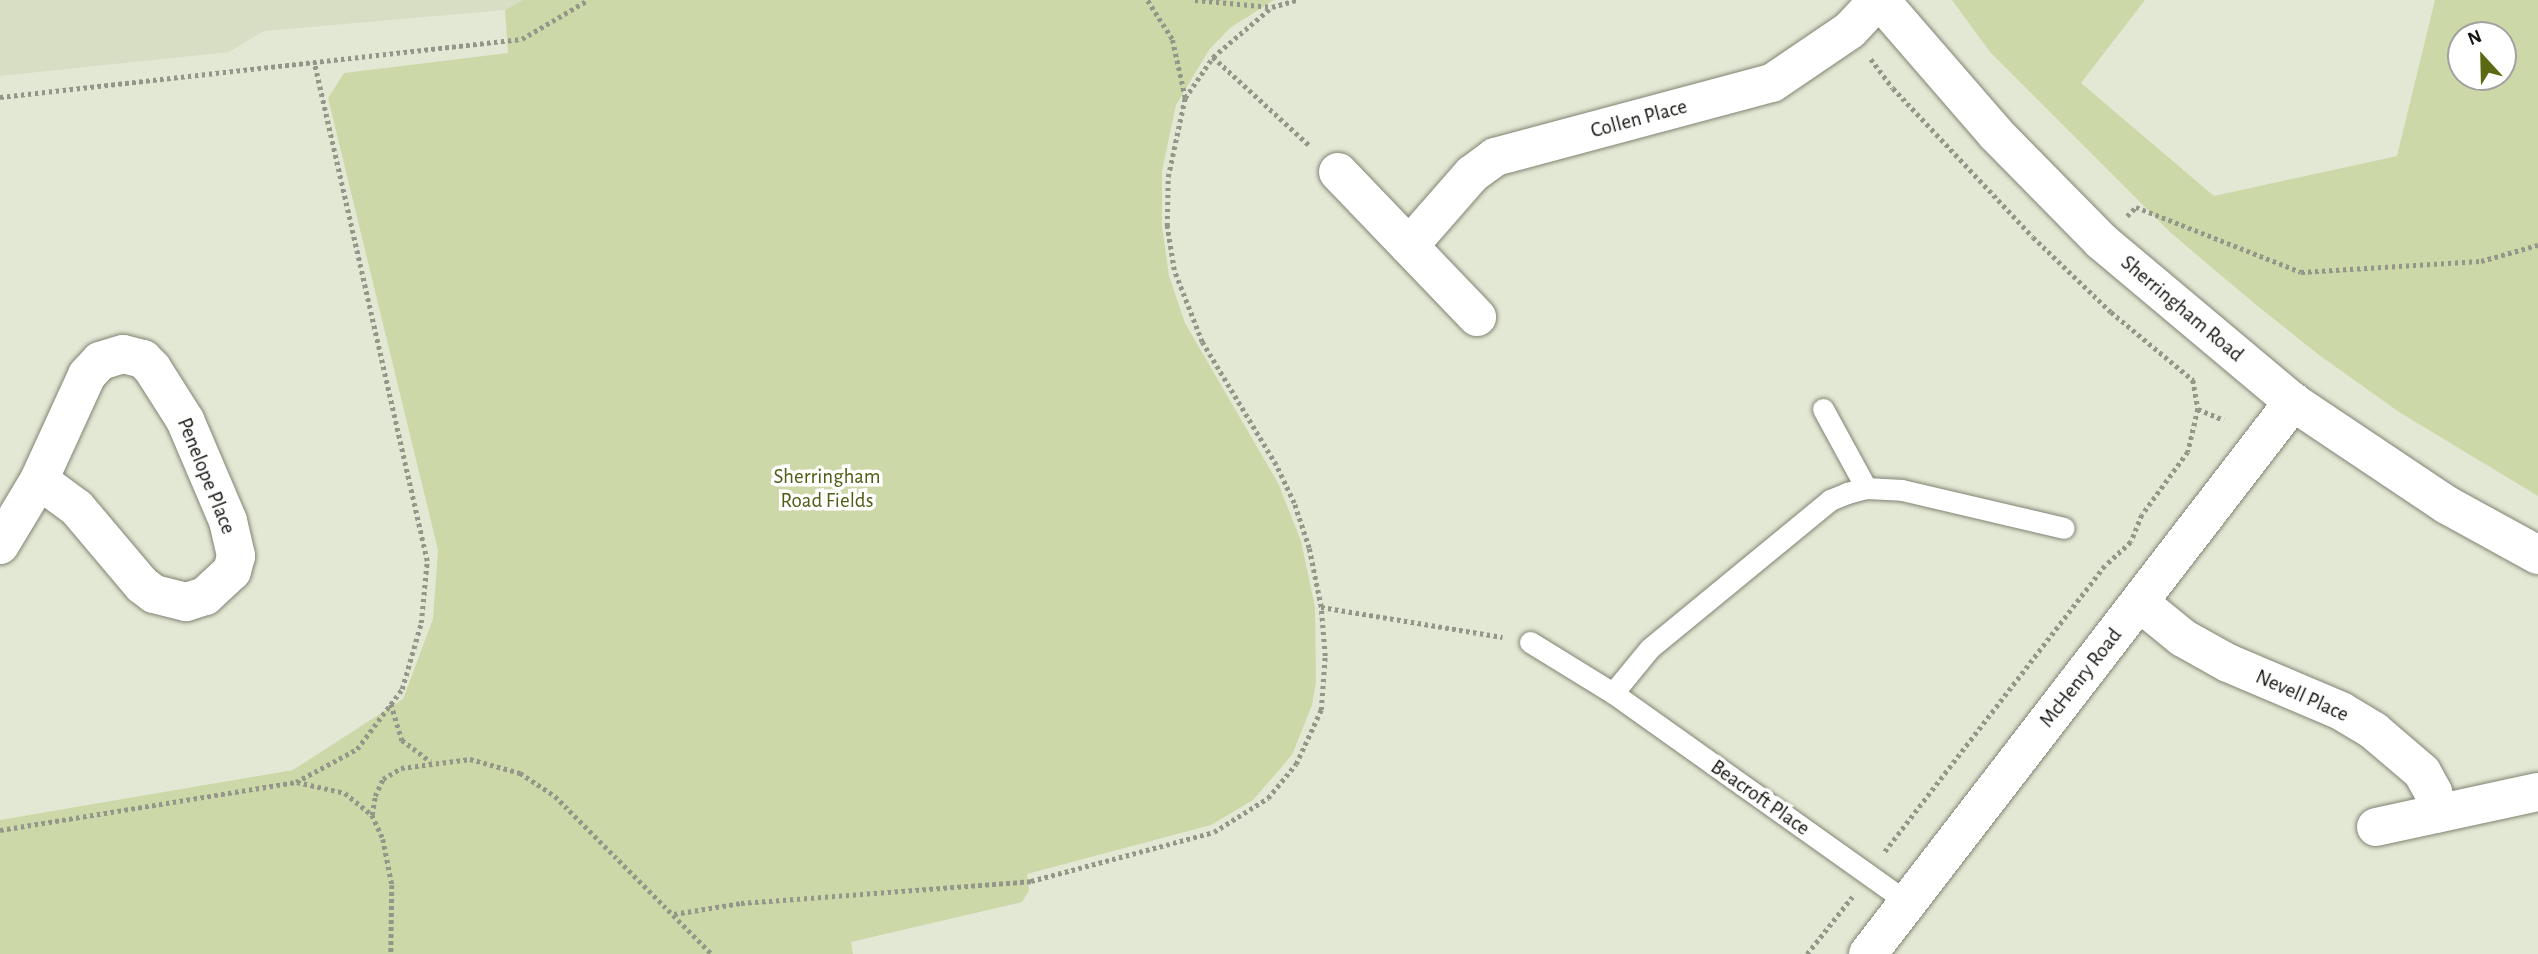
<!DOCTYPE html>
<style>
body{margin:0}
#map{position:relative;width:2538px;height:954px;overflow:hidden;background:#e3e8d5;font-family:"Alegreya Sans",sans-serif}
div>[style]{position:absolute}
.built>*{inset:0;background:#d7dec4}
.green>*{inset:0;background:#cdd8a9}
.path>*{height:4.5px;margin-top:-2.25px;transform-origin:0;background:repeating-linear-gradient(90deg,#939789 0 3.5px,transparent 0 7px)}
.roads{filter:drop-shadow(0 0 2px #808473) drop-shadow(0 0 2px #808473)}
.service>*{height:21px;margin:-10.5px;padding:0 10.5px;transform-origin:10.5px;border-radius:10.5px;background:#fff}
.minor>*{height:38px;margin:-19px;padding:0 19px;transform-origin:19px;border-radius:19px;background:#fff}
.tertiary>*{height:38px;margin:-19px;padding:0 19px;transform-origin:19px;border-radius:19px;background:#fff}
span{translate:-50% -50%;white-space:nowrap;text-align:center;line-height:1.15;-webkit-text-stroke:7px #fff;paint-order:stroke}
.street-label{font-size:21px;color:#141610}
.park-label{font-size:21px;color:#505d14}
.north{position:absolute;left:2447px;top:21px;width:70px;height:70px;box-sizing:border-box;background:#fff;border:2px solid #a1a29f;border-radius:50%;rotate:338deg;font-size:19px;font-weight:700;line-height:28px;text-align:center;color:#141610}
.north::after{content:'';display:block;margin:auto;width:24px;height:32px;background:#5a6912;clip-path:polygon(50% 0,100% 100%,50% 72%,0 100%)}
</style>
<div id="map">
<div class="built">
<div style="clip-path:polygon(0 0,523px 0,505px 10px,264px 31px,229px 52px,0 76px)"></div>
</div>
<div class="green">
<div style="clip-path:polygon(523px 0,1274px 0,1230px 28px,1209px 50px,1176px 105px,1162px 171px,1162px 226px,1169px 276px,1185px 323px,1278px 483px,1301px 541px,1315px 607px,1316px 682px,1312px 705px,1292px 755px,1253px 800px,1211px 825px,1027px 874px,1029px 891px,1022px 902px,851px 942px,853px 954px,0 954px,0 820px,293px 770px,403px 699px,433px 619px,438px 550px,328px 98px,344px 73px,508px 53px,505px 10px)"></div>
<div style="clip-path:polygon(evenodd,1952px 0,2145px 0,2081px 83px,2214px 196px,2397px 156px,2435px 0,2538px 0,2538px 496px,2399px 412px,2319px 355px,2255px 304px,2171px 233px,1990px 52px,1952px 0,2503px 35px,2503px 77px,2461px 77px,2461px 35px,2503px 35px)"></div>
</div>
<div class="path">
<div style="left:1195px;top:0;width:77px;rotate:5.2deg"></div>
<div style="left:1272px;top:7px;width:26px;rotate:-16deg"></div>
<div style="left:1213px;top:57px;width:132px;rotate:42.5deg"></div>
<div style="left:1871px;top:59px;width:36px;rotate:53deg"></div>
<div style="left:1893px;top:88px;width:204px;rotate:46.8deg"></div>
<div style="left:2033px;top:237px;width:108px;rotate:43.9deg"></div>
<div style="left:2111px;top:312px;width:107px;rotate:39.7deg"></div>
<div style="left:2193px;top:380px;width:29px;rotate:80deg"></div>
<div style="left:2198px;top:409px;width:44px;rotate:103.1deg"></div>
<div style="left:2188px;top:452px;width:78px;rotate:126.1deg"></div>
<div style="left:2142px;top:515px;width:29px;rotate:112deg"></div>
<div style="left:2131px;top:542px;width:35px;rotate:137deg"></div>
<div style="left:2105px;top:566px;width:362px;rotate:127.6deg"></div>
<div style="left:0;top:97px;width:525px;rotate:-6.34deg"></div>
<div style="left:522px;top:39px;width:77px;rotate:-30.6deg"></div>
<div style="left:1185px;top:98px;width:50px;rotate:-55.7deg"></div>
<div style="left:1213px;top:57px;width:77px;rotate:-40.3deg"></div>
<div style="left:2127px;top:216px;width:13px;rotate:-45deg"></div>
<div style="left:2136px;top:207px;width:177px;rotate:21.5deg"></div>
<div style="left:2301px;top:272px;width:180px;rotate:-3.5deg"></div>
<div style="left:2481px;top:261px;width:59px;rotate:-15.7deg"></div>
<div style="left:2198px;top:409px;width:28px;rotate:23deg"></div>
<div style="left:1321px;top:607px;width:184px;rotate:9.4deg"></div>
<div style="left:391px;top:704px;width:38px;rotate:73deg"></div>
<div style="left:402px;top:740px;width:36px;rotate:37deg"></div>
<div style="left:297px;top:782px;width:49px;rotate:12.9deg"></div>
<div style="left:345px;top:793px;width:35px;rotate:39deg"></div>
<div style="left:372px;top:815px;width:26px;rotate:65deg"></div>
<div style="left:383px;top:839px;width:47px;rotate:78.9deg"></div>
<div style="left:392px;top:885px;width:69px;rotate:90.8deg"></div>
<div style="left:372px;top:815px;width:19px;rotate:-81deg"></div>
<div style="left:375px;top:796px;width:19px;rotate:-65deg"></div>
<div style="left:383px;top:779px;width:21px;rotate:-31deg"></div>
<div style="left:401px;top:768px;width:70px;rotate:-7.4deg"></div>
<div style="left:470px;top:759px;width:52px;rotate:15.6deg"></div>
<div style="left:520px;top:773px;width:42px;rotate:33.3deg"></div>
<div style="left:555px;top:796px;width:223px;rotate:45.2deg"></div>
<div style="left:0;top:830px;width:300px;rotate:-9.2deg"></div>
<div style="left:296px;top:782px;width:69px;rotate:-28.4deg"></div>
<div style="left:357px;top:749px;width:75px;rotate:-53.1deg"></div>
<div style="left:402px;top:689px;width:69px;rotate:-73.9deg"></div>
<div style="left:421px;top:623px;width:62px;rotate:-84.5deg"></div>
<div style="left:427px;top:561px;width:512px;rotate:-102.76deg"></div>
<div style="left:674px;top:914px;width:68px;rotate:-9.3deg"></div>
<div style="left:741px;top:903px;width:291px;rotate:-4.3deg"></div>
<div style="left:1031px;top:881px;width:189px;rotate:-15deg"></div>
<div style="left:1214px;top:832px;width:64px;rotate:-32.2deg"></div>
<div style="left:1268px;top:798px;width:44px;rotate:-50.5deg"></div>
<div style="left:1296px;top:764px;width:60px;rotate:-65.2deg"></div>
<div style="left:1321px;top:710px;width:54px;rotate:-85.8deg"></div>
<div style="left:1325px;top:656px;width:49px;rotate:-94.7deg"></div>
<div style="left:1321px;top:607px;width:60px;rotate:-101.5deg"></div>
<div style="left:1309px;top:548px;width:47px;rotate:-108.4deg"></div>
<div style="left:1294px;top:503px;width:42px;rotate:-115.3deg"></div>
<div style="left:1276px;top:465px;width:144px;rotate:-121deg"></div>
<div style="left:1202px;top:342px;width:77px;rotate:-111.3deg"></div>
<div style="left:1174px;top:270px;width:45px;rotate:-99deg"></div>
<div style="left:1167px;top:226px;width:49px;rotate:-88.8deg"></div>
<div style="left:1168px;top:177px;width:81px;rotate:-77.9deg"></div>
<div style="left:1185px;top:98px;width:60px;rotate:-102.4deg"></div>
<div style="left:1172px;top:39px;width:46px;rotate:-122.7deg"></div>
<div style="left:1807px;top:954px;width:73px;rotate:-51.7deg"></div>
</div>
<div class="roads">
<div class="service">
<div style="left:1823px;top:409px;width:90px;rotate:61.4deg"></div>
<div style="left:1530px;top:642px;width:97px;rotate:31.6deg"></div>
<div style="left:1613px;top:693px;width:362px;rotate:35.4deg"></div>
<div style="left:1613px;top:693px;width:58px;rotate:-50.6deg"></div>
<div style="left:1650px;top:648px;width:233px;rotate:-39.4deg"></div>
<div style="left:1830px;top:500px;width:18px;rotate:-22deg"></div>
<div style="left:1847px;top:493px;width:20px;rotate:-15deg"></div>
<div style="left:1866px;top:488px;width:36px;rotate:3deg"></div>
<div style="left:1902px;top:490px;width:166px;rotate:13.2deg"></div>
</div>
<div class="minor">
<div style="left:1338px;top:172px;width:201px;rotate:46.2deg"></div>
<div style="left:1409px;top:246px;width:96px;rotate:-48.8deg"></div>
<div style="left:1472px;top:174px;width:29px;rotate:-36deg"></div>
<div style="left:1495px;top:157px;width:287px;rotate:-15deg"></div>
<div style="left:1772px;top:83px;width:94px;rotate:-34.2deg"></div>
<div style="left:1850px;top:30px;width:41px;rotate:-47deg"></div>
<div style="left:0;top:545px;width:76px;rotate:-59deg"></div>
<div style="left:39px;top:480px;width:115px;rotate:-65.4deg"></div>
<div style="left:87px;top:375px;width:19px;rotate:-47deg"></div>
<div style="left:100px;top:361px;width:24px;rotate:-17deg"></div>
<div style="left:123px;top:354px;width:21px;rotate:14deg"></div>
<div style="left:143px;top:359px;width:13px;rotate:45deg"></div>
<div style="left:152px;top:368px;width:62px;rotate:57.6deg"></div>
<div style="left:185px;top:420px;width:110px;rotate:66.9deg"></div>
<div style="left:228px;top:521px;width:36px;rotate:77deg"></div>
<div style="left:236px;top:556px;width:16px;rotate:105deg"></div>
<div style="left:232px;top:571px;width:37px;rotate:137deg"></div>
<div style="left:205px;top:596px;width:20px;rotate:162deg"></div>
<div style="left:186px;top:602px;width:33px;rotate:-166deg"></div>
<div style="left:154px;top:594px;width:15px;rotate:-143deg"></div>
<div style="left:142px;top:585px;width:101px;rotate:-130.2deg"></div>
<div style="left:77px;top:508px;width:47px;rotate:-143.6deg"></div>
<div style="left:2140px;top:603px;width:55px;rotate:39.1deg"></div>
<div style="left:2183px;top:638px;width:51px;rotate:29.1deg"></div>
<div style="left:2228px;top:663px;width:123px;rotate:23deg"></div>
<div style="left:2341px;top:711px;width:39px;rotate:31deg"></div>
<div style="left:2374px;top:731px;width:63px;rotate:40.5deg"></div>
<div style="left:2422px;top:772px;width:23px;rotate:61deg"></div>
<div style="left:2433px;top:792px;width:22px;rotate:77deg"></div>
<div style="left:2376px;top:827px;width:166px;rotate:-12.2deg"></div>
</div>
<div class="tertiary">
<div style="left:1880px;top:0;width:177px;rotate:49.1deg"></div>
<div style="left:1996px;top:134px;width:150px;rotate:45.5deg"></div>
<div style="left:2101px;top:241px;width:251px;rotate:40deg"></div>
<div style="left:2293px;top:402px;width:185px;rotate:33.8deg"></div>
<div style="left:2447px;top:505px;width:104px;rotate:28.8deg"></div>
<div style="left:1868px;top:954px;width:697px;rotate:-52.41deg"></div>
</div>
</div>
<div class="street-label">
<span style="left:1639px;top:119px;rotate:-15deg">Collen Place</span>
<span style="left:2182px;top:309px;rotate:40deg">Sherringham Road</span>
<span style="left:206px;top:476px;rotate:68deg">Penelope Place</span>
<span style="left:2081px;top:678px;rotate:-52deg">McHenry Road</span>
<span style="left:2302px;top:696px;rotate:24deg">Nevell Place</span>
<span style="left:1760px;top:798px;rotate:35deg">Beacroft Place</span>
</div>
<div class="park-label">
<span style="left:827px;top:489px">Sherringham<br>Road Fields</span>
</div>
<div class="north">N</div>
</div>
